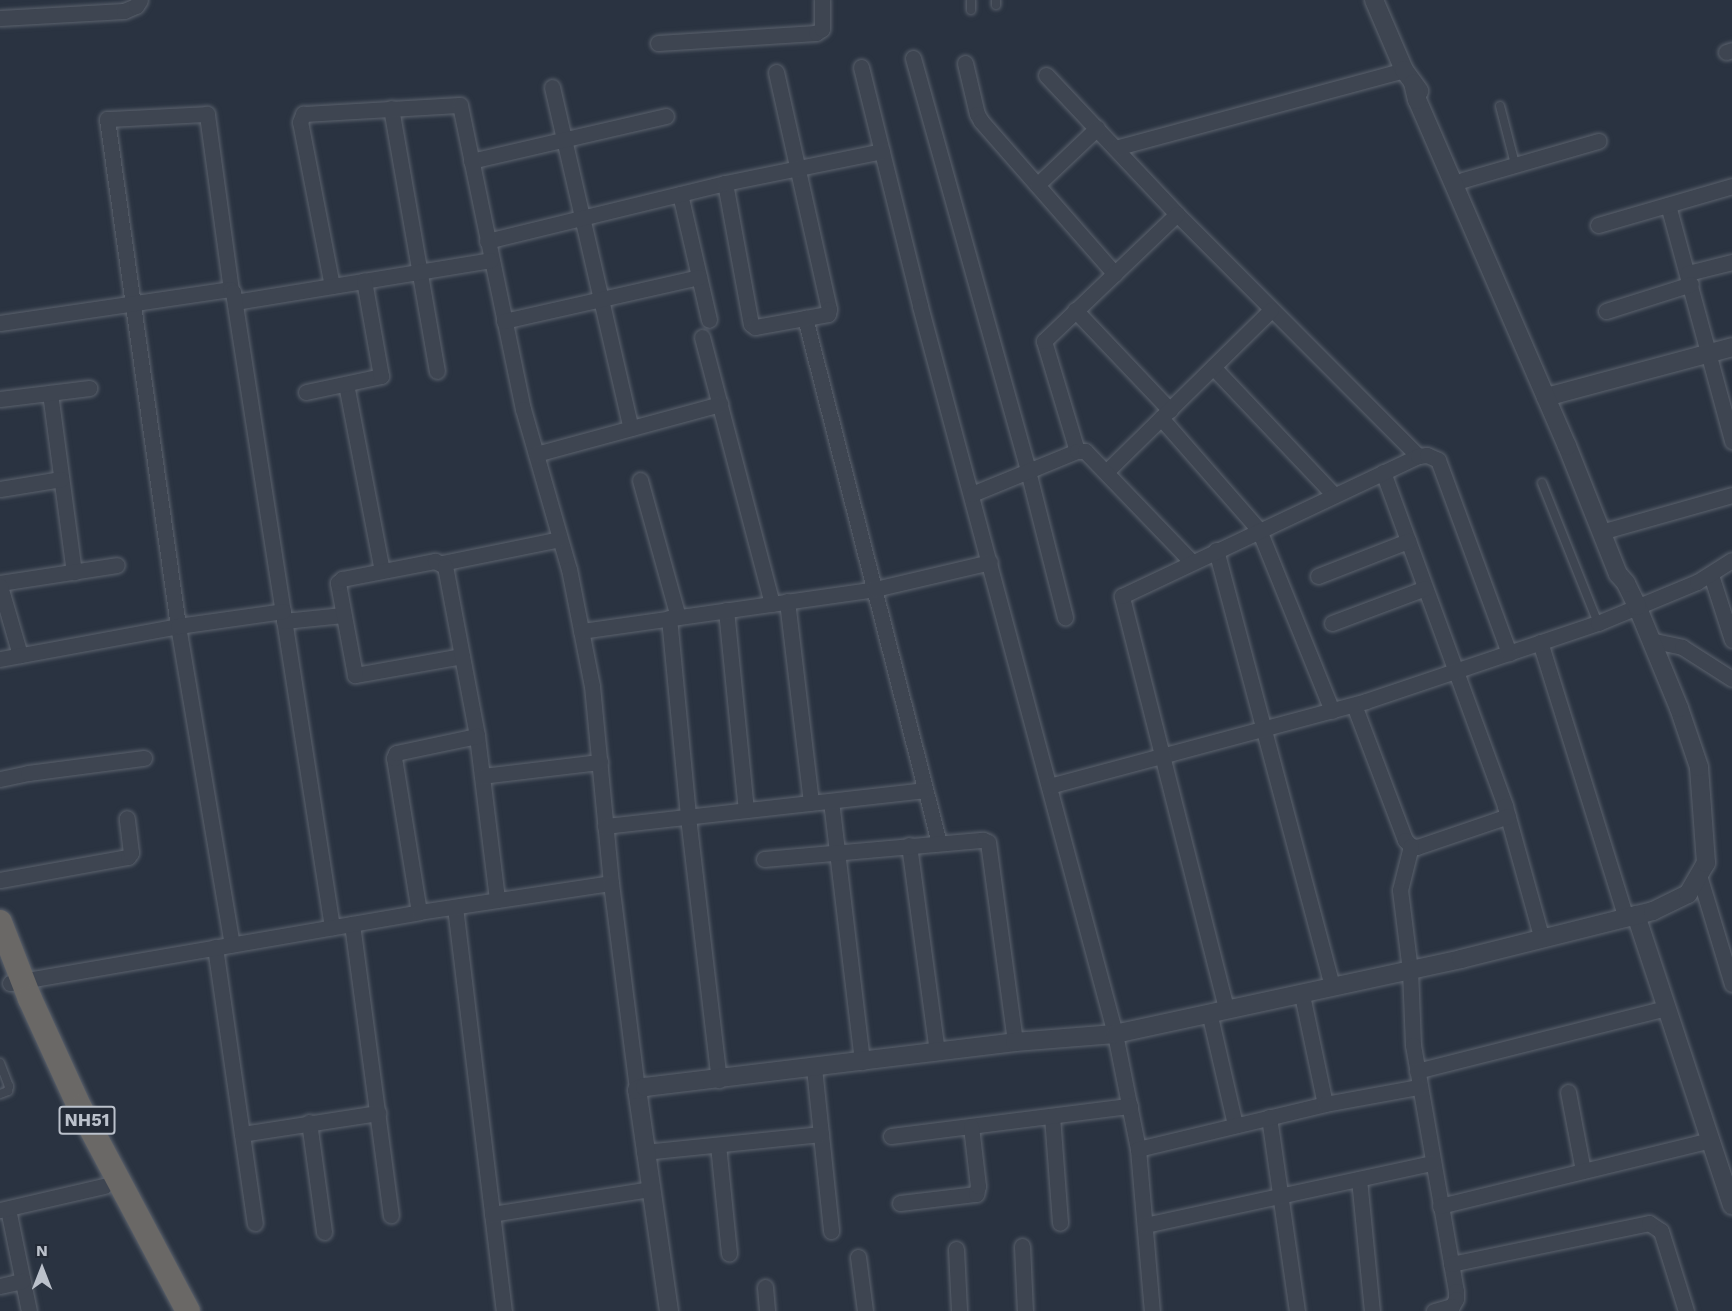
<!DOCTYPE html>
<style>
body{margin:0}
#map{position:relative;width:1732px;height:1311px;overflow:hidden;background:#2a3341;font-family:"Work Sans",sans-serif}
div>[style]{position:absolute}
.roads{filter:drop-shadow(0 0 2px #5c636e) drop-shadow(0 0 2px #5c636e)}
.service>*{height:8px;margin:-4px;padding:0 4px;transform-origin:4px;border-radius:4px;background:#3e4551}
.minor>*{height:15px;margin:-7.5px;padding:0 7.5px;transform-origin:7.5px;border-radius:7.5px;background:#3e4551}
.tertiary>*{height:18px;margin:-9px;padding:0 9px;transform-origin:9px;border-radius:9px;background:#3e4551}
.trunk>*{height:24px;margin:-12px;padding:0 12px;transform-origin:12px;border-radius:12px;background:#6a6866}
span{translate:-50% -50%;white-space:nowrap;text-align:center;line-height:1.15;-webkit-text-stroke:6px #232a36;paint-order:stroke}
.shield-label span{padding:2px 4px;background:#232a36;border:2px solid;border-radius:4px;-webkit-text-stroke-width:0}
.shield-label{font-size:18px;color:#bbc1cb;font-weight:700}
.north{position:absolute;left:12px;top:1239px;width:60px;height:60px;-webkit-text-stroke:4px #232a36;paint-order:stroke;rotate:0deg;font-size:16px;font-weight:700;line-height:24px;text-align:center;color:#bbc1cb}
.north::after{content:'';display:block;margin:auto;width:21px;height:27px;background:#bbc1cb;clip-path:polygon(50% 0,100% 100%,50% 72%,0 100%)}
</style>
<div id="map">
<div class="roads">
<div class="service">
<div style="left:971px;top:0;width:10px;rotate:90deg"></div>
<div style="left:996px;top:0;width:5px;rotate:90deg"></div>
<div style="left:1500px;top:106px;width:60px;rotate:75.5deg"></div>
<div style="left:1542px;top:483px;width:151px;rotate:68.2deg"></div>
<div style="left:0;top:1063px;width:25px;rotate:69deg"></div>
<div style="left:9px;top:1086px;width:5px;rotate:101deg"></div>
<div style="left:8px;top:1091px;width:9px;rotate:159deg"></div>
</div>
<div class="minor">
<div style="left:0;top:18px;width:124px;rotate:-3.2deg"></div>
<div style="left:124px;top:11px;width:13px;rotate:-23deg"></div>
<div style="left:136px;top:6px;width:7px;rotate:-56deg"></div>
<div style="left:658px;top:43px;width:158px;rotate:-3.6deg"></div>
<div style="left:816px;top:33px;width:7px;rotate:-34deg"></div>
<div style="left:822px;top:29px;width:29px;rotate:-90deg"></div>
<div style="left:1726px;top:52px;width:6px;rotate:-18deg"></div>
<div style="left:913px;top:58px;width:429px;rotate:74.4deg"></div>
<div style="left:1028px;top:471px;width:151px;rotate:75.8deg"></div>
<div style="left:965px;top:63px;width:52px;rotate:76.8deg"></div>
<div style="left:977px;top:114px;width:8px;rotate:60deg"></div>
<div style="left:981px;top:121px;width:203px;rotate:48.8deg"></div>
<div style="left:861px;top:67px;width:246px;rotate:76.1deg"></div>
<div style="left:920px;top:306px;width:754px;rotate:75deg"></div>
<div style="left:1115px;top:1034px;width:117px;rotate:78.7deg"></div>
<div style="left:1138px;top:1149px;width:163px;rotate:85.1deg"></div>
<div style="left:776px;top:72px;width:243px;rotate:77.4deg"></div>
<div style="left:829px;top:309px;width:5px;rotate:101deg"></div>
<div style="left:828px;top:314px;width:23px;rotate:170deg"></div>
<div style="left:805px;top:318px;width:542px;rotate:75.68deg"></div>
<div style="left:1046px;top:75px;width:191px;rotate:46.7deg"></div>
<div style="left:1177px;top:214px;width:342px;rotate:45.1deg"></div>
<div style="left:552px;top:87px;width:350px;rotate:77deg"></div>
<div style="left:391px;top:108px;width:267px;rotate:80.1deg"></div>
<div style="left:1115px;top:148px;width:299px;rotate:-15.1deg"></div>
<div style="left:471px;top:161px;width:200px;rotate:-13deg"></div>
<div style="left:1463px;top:180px;width:141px;rotate:-16.1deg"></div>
<div style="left:725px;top:183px;width:143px;rotate:79.6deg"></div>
<div style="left:751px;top:324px;width:5px;rotate:37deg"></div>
<div style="left:755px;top:327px;width:51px;rotate:-10.2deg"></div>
<div style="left:1037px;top:185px;width:83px;rotate:-43.5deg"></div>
<div style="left:680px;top:194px;width:129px;rotate:77deg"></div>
<div style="left:1668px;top:205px;width:245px;rotate:74.8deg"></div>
<div style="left:1598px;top:225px;width:140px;rotate:-16.2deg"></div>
<div style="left:487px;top:241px;width:245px;rotate:-13.7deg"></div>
<div style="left:725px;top:183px;width:160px;rotate:-11.5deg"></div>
<div style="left:1688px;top:273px;width:45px;rotate:-14deg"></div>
<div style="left:332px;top:286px;width:167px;rotate:-101deg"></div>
<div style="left:300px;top:122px;width:9px;rotate:-69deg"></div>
<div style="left:303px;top:114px;width:157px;rotate:-3.3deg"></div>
<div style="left:460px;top:105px;width:310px;rotate:78.3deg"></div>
<div style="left:523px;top:409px;width:166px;rotate:74deg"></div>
<div style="left:569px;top:569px;width:119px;rotate:78.9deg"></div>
<div style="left:592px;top:686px;width:198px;rotate:84.5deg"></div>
<div style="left:231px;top:290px;width:178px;rotate:-97.8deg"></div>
<div style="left:207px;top:114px;width:100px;rotate:177.1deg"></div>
<div style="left:107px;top:119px;width:512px;rotate:82.03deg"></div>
<div style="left:178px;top:626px;width:323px;rotate:80.4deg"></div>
<div style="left:235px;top:302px;width:259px;rotate:-9.3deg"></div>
<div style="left:1075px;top:310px;width:138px;rotate:46.5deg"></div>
<div style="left:1606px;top:311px;width:89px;rotate:-17.6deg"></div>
<div style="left:504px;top:321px;width:200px;rotate:-12.7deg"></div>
<div style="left:0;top:323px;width:232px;rotate:-8.4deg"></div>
<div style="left:230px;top:289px;width:4px;rotate:45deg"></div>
<div style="left:233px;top:292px;width:643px;rotate:81.14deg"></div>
<div style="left:702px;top:337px;width:276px;rotate:75.3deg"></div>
<div style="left:1213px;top:367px;width:176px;rotate:46.6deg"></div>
<div style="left:346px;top:384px;width:190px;rotate:79.1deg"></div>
<div style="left:306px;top:392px;width:77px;rotate:-12deg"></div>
<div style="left:381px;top:376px;width:97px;rotate:-100.1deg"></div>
<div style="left:50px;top:393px;width:181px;rotate:82.4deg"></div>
<div style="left:0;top:399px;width:90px;rotate:-7deg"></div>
<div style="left:1161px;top:418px;width:149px;rotate:48.8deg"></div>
<div style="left:1259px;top:530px;width:195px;rotate:68deg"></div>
<div style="left:1077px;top:451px;width:115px;rotate:-106.7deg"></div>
<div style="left:1044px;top:341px;width:184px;rotate:-43.7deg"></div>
<div style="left:536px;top:454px;width:191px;rotate:-15.2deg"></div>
<div style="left:1107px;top:471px;width:230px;rotate:-44.5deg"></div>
<div style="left:1383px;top:472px;width:356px;rotate:69.9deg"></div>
<div style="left:1505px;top:806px;width:138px;rotate:74.5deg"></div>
<div style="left:640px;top:480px;width:142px;rotate:74.5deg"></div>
<div style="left:0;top:489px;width:62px;rotate:-9.3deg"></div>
<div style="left:972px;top:494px;width:113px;rotate:-22.3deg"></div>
<div style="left:1077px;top:451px;width:8px"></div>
<div style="left:1085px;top:451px;width:154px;rotate:46.1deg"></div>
<div style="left:1601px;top:532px;width:136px;rotate:-15.8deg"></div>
<div style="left:1216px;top:550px;width:452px;rotate:75.1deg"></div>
<div style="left:442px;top:563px;width:120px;rotate:-11.5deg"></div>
<div style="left:1711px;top:575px;width:68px;rotate:72.1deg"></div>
<div style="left:1318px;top:576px;width:97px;rotate:-21.3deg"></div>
<div style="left:0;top:583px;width:118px;rotate:-8.7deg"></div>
<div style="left:0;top:586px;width:72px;rotate:73.8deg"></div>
<div style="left:787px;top:601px;width:203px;rotate:83.2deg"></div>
<div style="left:726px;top:610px;width:201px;rotate:84.3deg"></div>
<div style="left:669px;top:618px;width:200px;rotate:84.5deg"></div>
<div style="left:688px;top:817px;width:265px;rotate:83.3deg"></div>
<div style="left:284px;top:621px;width:59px;rotate:-5.8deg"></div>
<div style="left:1332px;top:623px;width:99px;rotate:-20.6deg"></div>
<div style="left:581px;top:631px;width:297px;rotate:-8.1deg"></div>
<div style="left:875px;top:589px;width:118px;rotate:-13.2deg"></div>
<div style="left:1650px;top:640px;width:33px;rotate:12deg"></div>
<div style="left:1682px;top:647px;width:59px;rotate:32.6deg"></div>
<div style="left:1540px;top:642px;width:289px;rotate:72.7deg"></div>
<div style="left:462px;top:656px;width:109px;rotate:169.9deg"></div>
<div style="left:355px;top:675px;width:94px;rotate:-100.5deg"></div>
<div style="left:338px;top:583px;width:6px;rotate:-45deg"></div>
<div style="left:342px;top:579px;width:95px;rotate:-11deg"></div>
<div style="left:435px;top:561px;width:11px;rotate:27deg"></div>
<div style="left:445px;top:566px;width:173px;rotate:79.3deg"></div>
<div style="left:477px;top:736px;width:165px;rotate:83deg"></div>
<div style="left:0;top:659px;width:181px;rotate:-10.5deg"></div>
<div style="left:178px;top:626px;width:106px;rotate:-8.1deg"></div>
<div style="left:1354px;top:705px;width:144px;rotate:69.3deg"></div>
<div style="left:1405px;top:840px;width:8px;rotate:45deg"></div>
<div style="left:1411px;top:846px;width:6px;rotate:9deg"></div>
<div style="left:1417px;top:847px;width:96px;rotate:-18.8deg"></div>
<div style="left:482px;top:776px;width:119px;rotate:-6.8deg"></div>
<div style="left:0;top:779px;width:29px;rotate:-12deg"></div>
<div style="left:28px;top:773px;width:117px;rotate:-7.4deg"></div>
<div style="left:1049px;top:786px;width:328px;rotate:-15deg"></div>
<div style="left:1366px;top:701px;width:245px;rotate:-18.6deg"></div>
<div style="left:1598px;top:623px;width:107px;rotate:-22.5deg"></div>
<div style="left:1697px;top:582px;width:41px;rotate:-32.2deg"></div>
<div style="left:831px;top:801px;width:263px;rotate:83.2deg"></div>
<div style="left:605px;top:826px;width:322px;rotate:-6.4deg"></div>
<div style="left:909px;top:845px;width:209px;rotate:82.3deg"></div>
<div style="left:1411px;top:846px;width:45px;rotate:104deg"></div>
<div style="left:1400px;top:890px;width:81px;rotate:82.9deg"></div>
<div style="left:1410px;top:970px;width:75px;rotate:87.7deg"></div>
<div style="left:1413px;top:1045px;width:250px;rotate:80.1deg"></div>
<div style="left:1456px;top:1291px;width:8px;rotate:90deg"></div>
<div style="left:1456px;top:1299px;width:8px;rotate:120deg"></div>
<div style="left:1452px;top:1306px;width:19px;rotate:164deg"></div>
<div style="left:764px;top:859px;width:220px;rotate:-5deg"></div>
<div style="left:983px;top:840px;width:5px;rotate:22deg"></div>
<div style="left:988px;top:842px;width:202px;rotate:82.3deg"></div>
<div style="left:1699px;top:875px;width:114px;rotate:73.2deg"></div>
<div style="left:0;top:880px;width:130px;rotate:-10.2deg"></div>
<div style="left:128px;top:857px;width:5px;rotate:-53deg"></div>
<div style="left:131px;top:853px;width:35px;rotate:-97deg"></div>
<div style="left:455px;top:907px;width:407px;rotate:83.1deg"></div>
<div style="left:419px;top:912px;width:156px;rotate:-99.2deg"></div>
<div style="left:394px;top:758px;width:5px;rotate:-68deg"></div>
<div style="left:396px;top:753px;width:83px;rotate:-11.9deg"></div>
<div style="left:352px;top:924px;width:294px;rotate:82.4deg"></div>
<div style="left:215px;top:947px;width:279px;rotate:81.8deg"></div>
<div style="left:10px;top:983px;width:415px;rotate:-9.8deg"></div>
<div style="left:419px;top:912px;width:194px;rotate:-8.6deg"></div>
<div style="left:611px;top:883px;width:209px;rotate:82.8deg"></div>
<div style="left:1302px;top:995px;width:111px;rotate:78.1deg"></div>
<div style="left:1226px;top:1008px;width:425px;rotate:-104.2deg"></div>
<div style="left:1122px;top:596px;width:327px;rotate:-25.3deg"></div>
<div style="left:1418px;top:456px;width:9px;rotate:-6deg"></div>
<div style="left:1427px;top:455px;width:12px;rotate:24deg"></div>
<div style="left:1438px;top:460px;width:206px;rotate:69.8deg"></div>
<div style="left:1209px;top:1012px;width:116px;rotate:77deg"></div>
<div style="left:814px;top:1068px;width:164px;rotate:84deg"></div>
<div style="left:1417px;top:1071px;width:257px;rotate:-14.2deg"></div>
<div style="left:1568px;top:1092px;width:80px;rotate:79.2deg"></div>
<div style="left:1052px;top:1116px;width:107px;rotate:85.7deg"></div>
<div style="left:1269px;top:1117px;width:196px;rotate:81.8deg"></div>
<div style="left:309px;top:1122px;width:111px;rotate:82.2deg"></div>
<div style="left:242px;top:1134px;width:138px;rotate:-8.8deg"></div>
<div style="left:891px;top:1136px;width:241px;rotate:-7.2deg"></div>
<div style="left:718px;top:1145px;width:109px;rotate:84.2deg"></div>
<div style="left:1138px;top:1149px;width:192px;rotate:-13.5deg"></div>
<div style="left:1325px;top:1104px;width:96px;rotate:-10.3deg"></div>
<div style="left:644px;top:1152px;width:178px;rotate:-5.8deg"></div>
<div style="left:1359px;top:1179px;width:133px;rotate:84.4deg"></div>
<div style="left:900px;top:1203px;width:77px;rotate:-6.8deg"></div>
<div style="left:976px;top:1194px;width:8px;rotate:-76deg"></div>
<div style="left:978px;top:1186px;width:60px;rotate:-96.7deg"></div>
<div style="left:1440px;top:1206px;width:278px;rotate:-13.7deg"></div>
<div style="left:8px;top:1209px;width:104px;rotate:78.4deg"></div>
<div style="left:0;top:1210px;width:107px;rotate:-13deg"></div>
<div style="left:492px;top:1214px;width:160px;rotate:-9deg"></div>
<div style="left:1145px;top:1225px;width:294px;rotate:-12.2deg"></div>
<div style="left:1022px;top:1246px;width:65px;rotate:87.4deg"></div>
<div style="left:956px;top:1249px;width:62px;rotate:87.2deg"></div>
<div style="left:858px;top:1257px;width:54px;rotate:82.6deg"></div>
<div style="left:1451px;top:1264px;width:202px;rotate:-11.7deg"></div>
<div style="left:1649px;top:1223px;width:14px;rotate:34deg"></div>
<div style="left:1661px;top:1231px;width:84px;rotate:72.6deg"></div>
<div style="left:0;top:1286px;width:23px;rotate:-13deg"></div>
<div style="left:765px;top:1287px;width:24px;rotate:85deg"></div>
</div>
<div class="tertiary">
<div style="left:1374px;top:0;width:76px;rotate:66.8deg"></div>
<div style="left:1404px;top:70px;width:26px;rotate:54deg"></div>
<div style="left:1546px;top:397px;width:193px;rotate:-15deg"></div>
<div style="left:1636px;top:915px;width:306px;rotate:71.7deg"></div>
<div style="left:669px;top:1311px;width:223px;rotate:-98.2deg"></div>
<div style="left:637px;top:1090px;width:9px;rotate:-21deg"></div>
<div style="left:645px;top:1087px;width:373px;rotate:-6.9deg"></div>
<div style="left:1015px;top:1042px;width:100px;rotate:-4.6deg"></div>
<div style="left:1115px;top:1034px;width:354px;rotate:-12.2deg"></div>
<div style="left:1461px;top:959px;width:198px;rotate:-14deg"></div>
<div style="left:1653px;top:911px;width:39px;rotate:-26deg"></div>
<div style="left:1688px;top:894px;width:36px;rotate:-60deg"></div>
<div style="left:1706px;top:863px;width:96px;rotate:-94.2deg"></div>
<div style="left:1699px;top:767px;width:62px;rotate:-108.7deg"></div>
<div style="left:1679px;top:708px;width:110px;rotate:-112.4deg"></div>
<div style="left:1637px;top:606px;width:25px;rotate:-116deg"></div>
<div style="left:1626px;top:583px;width:12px;rotate:-132deg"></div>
<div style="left:1618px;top:574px;width:138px;rotate:-111.7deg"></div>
<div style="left:1567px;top:446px;width:377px;rotate:-113.4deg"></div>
<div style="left:1417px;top:100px;width:17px;rotate:-103deg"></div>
</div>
<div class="trunk">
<div style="left:0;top:922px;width:83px;rotate:68.7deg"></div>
<div style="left:30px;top:999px;width:120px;rotate:65.4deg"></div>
<div style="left:80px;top:1108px;width:230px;rotate:62deg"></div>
</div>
</div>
<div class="shield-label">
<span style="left:87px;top:1120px">NH51</span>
</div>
<div class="north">N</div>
</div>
